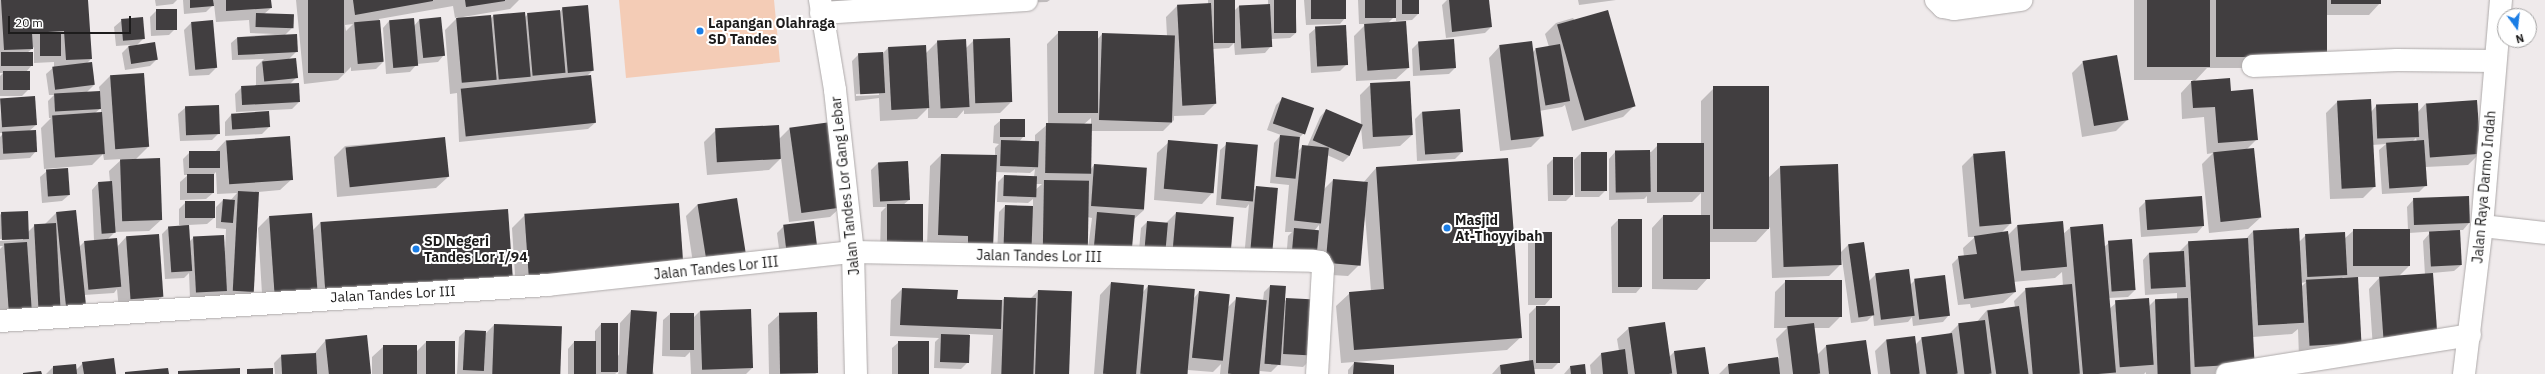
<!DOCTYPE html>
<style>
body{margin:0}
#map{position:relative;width:2545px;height:374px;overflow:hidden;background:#efeaeb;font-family:"IBM Plex Sans",sans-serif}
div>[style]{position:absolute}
.green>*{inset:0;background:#f4ccb6}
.shadow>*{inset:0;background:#0003}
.building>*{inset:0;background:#413e40;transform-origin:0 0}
.roads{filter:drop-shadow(0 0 1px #aeaaaa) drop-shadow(0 0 1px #aeaaaa)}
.minor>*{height:22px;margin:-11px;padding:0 11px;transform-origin:11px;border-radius:11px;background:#fff}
.dots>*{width:11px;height:11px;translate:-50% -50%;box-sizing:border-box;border:2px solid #fff;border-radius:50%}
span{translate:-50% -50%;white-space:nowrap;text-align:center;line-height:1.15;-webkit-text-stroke:4px #fff;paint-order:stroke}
.poi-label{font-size:14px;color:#1d1c1c;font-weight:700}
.left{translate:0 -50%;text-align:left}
.street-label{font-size:14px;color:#1d1c1c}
.north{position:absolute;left:2497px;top:8px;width:40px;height:40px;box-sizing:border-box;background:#fff;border:1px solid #a5a4a4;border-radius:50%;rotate:165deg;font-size:11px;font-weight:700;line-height:16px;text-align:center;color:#1d1c1c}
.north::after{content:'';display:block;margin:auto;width:14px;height:18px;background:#1a7de5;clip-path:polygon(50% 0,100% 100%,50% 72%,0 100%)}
.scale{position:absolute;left:8px;top:16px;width:123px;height:18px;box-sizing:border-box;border:2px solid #1d1c1c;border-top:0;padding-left:5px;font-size:12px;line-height:14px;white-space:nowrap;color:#1d1c1c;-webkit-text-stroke:3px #fff;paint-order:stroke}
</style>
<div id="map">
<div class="green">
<div style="clip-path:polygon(619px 0,774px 0,780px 62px,626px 78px)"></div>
</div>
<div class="shadow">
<div style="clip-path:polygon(evenodd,0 0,87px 0,91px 59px,86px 64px,94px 85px,86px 93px,100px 92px,99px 87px,110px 76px,148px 147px,135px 160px,161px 220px,149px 231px,115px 232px,107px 240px,117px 247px,126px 237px,162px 297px,151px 308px,119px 310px,117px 289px,114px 293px,84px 295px,85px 306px,0 317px,0 249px,3px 246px,0 246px,0 241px,23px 240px,23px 238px,0 239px,0 214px,28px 232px,35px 225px,45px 224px,57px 212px,79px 247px,85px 241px,94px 241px,92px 190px,98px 183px,110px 182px,109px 171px,122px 159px,104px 160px,103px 154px,92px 165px,44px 169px,41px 128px,51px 118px,49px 118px,48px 101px,54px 95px,49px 95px,46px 74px,54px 67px,54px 62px,34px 63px,34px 47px,27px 53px,32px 65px,26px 72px,29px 89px,22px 96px,0 96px,0 76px,3px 73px,0 73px,0 0,101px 108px,101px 113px,95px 113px,101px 108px)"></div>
<div style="clip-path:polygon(155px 0,177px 0,173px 4px,156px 6px)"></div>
<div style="clip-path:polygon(183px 0,282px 0,270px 0,271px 8px,264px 14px,293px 27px,285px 35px,297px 51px,289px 59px,297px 77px,289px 85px,299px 102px,292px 109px,236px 112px,235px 94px,241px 88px,256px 87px,256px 67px,264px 59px,232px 60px,231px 43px,238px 37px,275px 34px,250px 33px,249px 20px,216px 22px,214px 4px,206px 12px,184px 14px)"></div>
<div style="clip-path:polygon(evenodd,296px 0,519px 0,510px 9px,463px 17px,490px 19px,493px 16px,525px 17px,528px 14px,559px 13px,563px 8px,593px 70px,587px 76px,595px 123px,588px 129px,459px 142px,457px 93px,450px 94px,445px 30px,458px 17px,455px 18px,453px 6px,379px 19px,383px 62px,376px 69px,351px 71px,351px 67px,338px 80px,304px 84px,296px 0,353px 24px,346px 31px,345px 25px,353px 24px)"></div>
<div style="clip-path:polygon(832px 0,911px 0,833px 14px)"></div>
<div style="clip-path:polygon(1013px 0,1050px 0,1047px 2px,1013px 3px)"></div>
<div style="clip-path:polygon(evenodd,1208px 0,1234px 0,1234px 11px,1239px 6px,1268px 5px,1268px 0,1295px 0,1297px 32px,1290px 38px,1271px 39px,1271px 46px,1265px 53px,1235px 55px,1234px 43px,1229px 48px,1213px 49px,1215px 104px,1204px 115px,1174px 116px,1174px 120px,1163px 131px,1091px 131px,1090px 170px,1094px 165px,1144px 210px,1134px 219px,1087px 256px,1092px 218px,1087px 217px,1086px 250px,997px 254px,999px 212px,1005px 206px,1033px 207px,1033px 199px,1028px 203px,997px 202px,998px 182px,1004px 176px,1034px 177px,1035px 169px,1030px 173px,995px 172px,992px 247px,927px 246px,930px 166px,941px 155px,995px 156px,995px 148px,999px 144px,993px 143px,994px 126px,1001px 120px,1023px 137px,1019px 142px,1035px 142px,1035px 135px,1048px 124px,1047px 44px,1059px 32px,1097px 40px,1102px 34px,1167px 36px,1166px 17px,1177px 6px,1208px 4px,1208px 0,1091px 118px,1091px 125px,1083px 125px,1091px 118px,1208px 0,1035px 184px,1042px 184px,1035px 190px,1035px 184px)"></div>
<div style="clip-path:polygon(1304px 0,1345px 0,1346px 17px,1340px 24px,1306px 25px)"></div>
<div style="clip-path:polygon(1358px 0,1418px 0,1419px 13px,1412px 20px,1396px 21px,1396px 15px,1388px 23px,1408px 68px,1396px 79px,1356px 81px,1354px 36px,1366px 24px,1359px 24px)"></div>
<div style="clip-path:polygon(1447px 0,1488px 0,1491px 27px,1485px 33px,1446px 38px,1442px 5px)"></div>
<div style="clip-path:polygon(1578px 0,1616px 0,1579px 5px)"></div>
<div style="clip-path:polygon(2134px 0,2380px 0,2380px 3px,2369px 15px,2326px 15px,2315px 68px,2207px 68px,2194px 82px,2230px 92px,2257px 139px,2246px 150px,2260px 218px,2248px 229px,2209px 233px,2202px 164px,2213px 153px,2207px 154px,2204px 117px,2182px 119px,2181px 93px,2193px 80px,2134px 80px)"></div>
<div style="clip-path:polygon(157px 10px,176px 28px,169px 35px,151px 36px,150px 17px)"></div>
<div style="clip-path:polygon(142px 18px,144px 38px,136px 46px,157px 59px,150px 66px,125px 70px,122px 53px,130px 45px,116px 46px,114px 27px,121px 21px)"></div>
<div style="clip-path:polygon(1573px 18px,1634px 106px,1623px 117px,1572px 131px,1565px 105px,1562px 107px,1539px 111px,1542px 136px,1531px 147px,1500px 151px,1489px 58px,1500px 46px,1532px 53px,1536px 49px,1549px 47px,1545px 34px,1556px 23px)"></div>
<div style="clip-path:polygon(419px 20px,444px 55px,438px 62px,417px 64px,410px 72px,386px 74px,383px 28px,389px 21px,414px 26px)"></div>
<div style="clip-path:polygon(191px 23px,216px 68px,209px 75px,189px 76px,184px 30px)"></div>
<div style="clip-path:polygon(1316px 28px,1347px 64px,1340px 71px,1311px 73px,1309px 34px)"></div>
<div style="clip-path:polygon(evenodd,965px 40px,966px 48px,973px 41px,1011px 102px,1000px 113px,964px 114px,964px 110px,957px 118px,928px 118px,928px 108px,917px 119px,880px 121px,879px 98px,855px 101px,852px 61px,859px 54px,883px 53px,888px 48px,925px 46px,926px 53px,937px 42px,965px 40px,879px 93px,879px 95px,856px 96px,856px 94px,879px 93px)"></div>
<div style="clip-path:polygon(1419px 42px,1455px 68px,1449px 74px,1413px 76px,1412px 49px)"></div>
<div style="clip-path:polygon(2083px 62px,2127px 120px,2116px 131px,2082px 137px,2072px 73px)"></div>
<div style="clip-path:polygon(evenodd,1371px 84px,1412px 135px,1400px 146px,1363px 149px,1361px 127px,1350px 155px,1343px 162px,1327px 155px,1324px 189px,1333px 180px,1363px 183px,1376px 168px,1508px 159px,1521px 337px,1507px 350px,1341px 363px,1336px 306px,1350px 293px,1371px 291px,1365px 214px,1359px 265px,1348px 276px,1315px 274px,1317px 254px,1286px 261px,1288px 236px,1292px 232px,1285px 232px,1289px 185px,1270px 183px,1274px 143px,1281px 135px,1267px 130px,1276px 105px,1283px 98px,1303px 134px,1299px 138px,1298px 151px,1303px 146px,1307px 147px,1320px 117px,1326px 110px,1361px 125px,1360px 95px,1371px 84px,1319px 225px,1319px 231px,1314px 231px,1319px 225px)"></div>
<div style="clip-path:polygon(1714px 88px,1768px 178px,1780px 167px,1837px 165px,1840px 265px,1829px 276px,1772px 278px,1770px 227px,1756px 242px,1709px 242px,1708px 278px,1697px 290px,1652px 289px,1652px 228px,1663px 216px,1701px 216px,1701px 193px,1692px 202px,1647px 203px,1647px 196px,1644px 199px,1609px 200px,1609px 159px,1615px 152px,1651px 152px,1658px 145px,1701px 144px,1701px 101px)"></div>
<div style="clip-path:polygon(1px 99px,36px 125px,28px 132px,36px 151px,30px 158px,0 160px,0 137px,4px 133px,0 133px)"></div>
<div style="clip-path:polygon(evenodd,2370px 100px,2371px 112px,2376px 106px,2417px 104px,2417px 113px,2426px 103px,2480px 153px,2468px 165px,2425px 167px,2426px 185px,2419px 192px,2382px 194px,2379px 150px,2386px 144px,2372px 145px,2375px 186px,2363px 198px,2330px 199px,2326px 113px,2337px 102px,2370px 100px,2416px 138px,2417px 142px,2412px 142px,2416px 138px)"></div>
<div style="clip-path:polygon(218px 106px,219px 133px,212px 140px,180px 141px,178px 114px,185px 108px)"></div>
<div style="clip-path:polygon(1422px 112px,1462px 152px,1455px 159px,1417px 161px,1415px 119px)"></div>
<div style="clip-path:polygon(231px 115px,269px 127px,262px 134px,225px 136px,225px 122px)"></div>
<div style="clip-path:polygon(778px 126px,778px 140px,790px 128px,842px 206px,830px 217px,789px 222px,781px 158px,769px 170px,707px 175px,704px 142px,715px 131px)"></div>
<div style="clip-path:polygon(444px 138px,448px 177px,436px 188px,337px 197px,334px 157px,345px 146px)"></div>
<div style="clip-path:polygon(226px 140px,292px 179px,280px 190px,258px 192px,254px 291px,242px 303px,223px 302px,224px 294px,219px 298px,190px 299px,189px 273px,184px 278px,165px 279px,162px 234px,169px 227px,185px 226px,179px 225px,179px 209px,186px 202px,214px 218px,207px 224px,188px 225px,189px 242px,194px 237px,225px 251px,226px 229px,216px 228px,216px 207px,223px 200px,230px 201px,237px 193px,217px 194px,216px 172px,213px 175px,213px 193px,206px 199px,180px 200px,180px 182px,188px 175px,184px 175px,183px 159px,190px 152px,215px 152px)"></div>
<div style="clip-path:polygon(1169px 142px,1213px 192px,1202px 204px,1154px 200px,1157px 153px)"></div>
<div style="clip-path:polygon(1227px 144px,1253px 191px,1257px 188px,1272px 252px,1244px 258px,1249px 204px,1246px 208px,1216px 205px,1220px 150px)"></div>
<div style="clip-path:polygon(1581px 153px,1606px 190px,1599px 197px,1575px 197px,1574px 160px)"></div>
<div style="clip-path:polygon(evenodd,1973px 155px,2010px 224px,2001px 233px,2007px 236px,2017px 226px,2063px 234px,2070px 228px,2104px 247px,2109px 243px,2135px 290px,2128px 297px,2108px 298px,2109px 309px,2116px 303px,2148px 307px,2155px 300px,2177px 299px,2177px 293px,2145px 295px,2143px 260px,2149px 253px,2179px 252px,2188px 243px,2245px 240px,2253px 231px,2298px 229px,2299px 242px,2305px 236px,2344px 239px,2353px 231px,2408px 230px,2407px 207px,2413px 200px,2469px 223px,2463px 230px,2459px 230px,2461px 265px,2454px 271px,2432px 273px,2436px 334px,2373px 349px,2369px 289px,2380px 277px,2343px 277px,2340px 280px,2361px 343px,2299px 357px,2298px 329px,2292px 334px,2253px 337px,2244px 374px,2146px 374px,2146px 372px,2144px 374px,1878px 374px,1875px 351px,1886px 340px,1915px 345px,1922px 338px,1948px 335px,1958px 325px,1976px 323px,1987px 310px,2015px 307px,2014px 301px,2026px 289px,2063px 286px,2062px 272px,2055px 278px,2013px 282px,2015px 292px,2003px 303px,1971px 308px,1970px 304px,1958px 305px,1952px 264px,1959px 257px,1964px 257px,1963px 248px,1975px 237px,1968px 237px,1962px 166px,1973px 155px,2453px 230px,2429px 234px,2423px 241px,2425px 275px,2399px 276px,2409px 266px,2409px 233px,2453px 230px,1973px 155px,2306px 282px,2301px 287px,2301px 283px,2306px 282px)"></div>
<div style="clip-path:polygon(1554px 158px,1573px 194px,1566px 201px,1548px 201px,1547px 165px)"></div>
<div style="clip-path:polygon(878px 163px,909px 200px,903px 205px,922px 205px,880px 252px,881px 212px,886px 207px,873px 207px,871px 170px)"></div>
<div style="clip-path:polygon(47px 171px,69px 195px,62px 201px,42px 203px,40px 177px)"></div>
<div style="clip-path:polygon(736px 199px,745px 252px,734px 263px,694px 270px,686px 216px,697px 205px)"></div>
<div style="clip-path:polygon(2145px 202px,2203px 226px,2197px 233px,2141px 237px,2139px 208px)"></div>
<div style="clip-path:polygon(678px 204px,516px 291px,512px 228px,525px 215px)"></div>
<div style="clip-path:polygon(507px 210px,512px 276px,505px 282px,263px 310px,258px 228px,270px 216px,312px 231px,320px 223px)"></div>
<div style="clip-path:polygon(1176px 213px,1233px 218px,1161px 262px,1138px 261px,1141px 228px,1147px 222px,1166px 223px)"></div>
<div style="clip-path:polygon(1618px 220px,1642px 286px,1636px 293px,1612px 293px,1611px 227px)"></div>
<div style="clip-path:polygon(813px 223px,781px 264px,777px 233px,784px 226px)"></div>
<div style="clip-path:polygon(1535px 233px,1551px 298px,1545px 305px,1528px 305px,1528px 240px)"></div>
<div style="clip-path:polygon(1864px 243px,1869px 281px,1875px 275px,1908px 270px,1910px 285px,1915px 280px,1949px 315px,1943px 322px,1913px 326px,1912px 317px,1908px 322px,1874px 326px,1873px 315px,1867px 321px,1851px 323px,1841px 252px,1848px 245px)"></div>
<div style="clip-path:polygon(1786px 281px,1840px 317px,1829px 328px,1814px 328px,1817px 355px,1826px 346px,1865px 341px,1870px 374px,1719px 374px,1728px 365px,1779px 358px,1776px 339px,1787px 328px,1774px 328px,1775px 292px)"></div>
<div style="clip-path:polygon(1111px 283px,1143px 292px,1148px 286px,1194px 298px,1199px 292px,1228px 307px,1237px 298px,1263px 300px,1264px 292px,1270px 286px,1284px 302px,1287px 299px,1314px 356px,1303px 367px,1278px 365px,1271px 372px,1260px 371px,1260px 374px,1220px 374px,1221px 364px,1213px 372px,1188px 370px,1188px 374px,1094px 374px,1100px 295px)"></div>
<div style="clip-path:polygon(902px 289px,956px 300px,1001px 301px,1005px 298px,1031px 298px,1038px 291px,1068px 374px,991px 374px,993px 335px,969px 334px,968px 362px,961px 369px,934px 368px,935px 342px,939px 338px,890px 336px,891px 300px)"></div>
<div style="clip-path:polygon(1536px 307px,1559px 362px,1552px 369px,1533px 369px,1534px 374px,1492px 374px,1500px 365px,1529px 362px,1529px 314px)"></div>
<div style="clip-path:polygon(631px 311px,654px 374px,618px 374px,619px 371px,615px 374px,568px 374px,568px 349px,574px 342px,595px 342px,595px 331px,601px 324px,619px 356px,620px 323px)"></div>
<div style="clip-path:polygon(700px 311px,752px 368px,746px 374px,691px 374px,690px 352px,685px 357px,662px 356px,663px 320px,670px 314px,693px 318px)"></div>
<div style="clip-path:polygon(780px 314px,817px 373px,815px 374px,769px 374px,768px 325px)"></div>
<div style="clip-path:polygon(494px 325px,560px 327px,559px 374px,457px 374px,459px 337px,465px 331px,485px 334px)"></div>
<div style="clip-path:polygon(1629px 328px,1669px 357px,1674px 352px,1708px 374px,1591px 374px,1590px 365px,1601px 354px,1619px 351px,1617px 339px)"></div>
<div style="clip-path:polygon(325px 341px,370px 374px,275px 374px,274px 363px,281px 356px,314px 354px)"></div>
<div style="clip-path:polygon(426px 342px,454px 374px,372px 374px,372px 357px,384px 346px,416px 352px)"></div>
<div style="clip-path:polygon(899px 342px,928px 374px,892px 374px,892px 348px)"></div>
<div style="clip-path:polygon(1355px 362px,1393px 374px,1348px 374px,1348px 370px)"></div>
<div style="clip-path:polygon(83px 363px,115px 374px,46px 374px,53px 367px,76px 370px)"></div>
<div style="clip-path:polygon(1570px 367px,1585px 374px,1564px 374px)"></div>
</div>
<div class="building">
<div style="clip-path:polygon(1px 0,88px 0,92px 59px,66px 60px,64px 31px,32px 33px,33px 49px,4px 50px)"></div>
<div style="clip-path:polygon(190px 0,213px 0,214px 6px,190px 8px)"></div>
<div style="clip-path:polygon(226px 0,271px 0,272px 8px,226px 11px)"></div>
<div style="left:308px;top:0;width:36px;height:73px"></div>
<div style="clip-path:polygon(353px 0,433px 0,433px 1px,355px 15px)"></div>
<div style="clip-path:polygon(465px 0,505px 0,505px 1px,466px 7px)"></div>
<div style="left:1214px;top:0;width:21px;height:43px"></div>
<div style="left:1274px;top:0;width:22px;height:33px"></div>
<div style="left:1311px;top:0;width:35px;height:19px"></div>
<div style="left:1365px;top:0;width:31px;height:18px"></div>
<div style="left:1402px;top:0;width:17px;height:14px"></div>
<div style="clip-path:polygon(1449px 0,1489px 0,1492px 27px,1452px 32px)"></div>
<div style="left:2147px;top:0;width:63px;height:67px"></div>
<div style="left:2216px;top:0;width:111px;height:57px"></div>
<div style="left:2331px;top:0;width:50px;height:4px"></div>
<div style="left:1211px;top:3px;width:101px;height:34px;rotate:87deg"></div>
<div style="left:1270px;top:4px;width:43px;height:31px;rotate:87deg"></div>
<div style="left:588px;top:5px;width:66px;height:26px;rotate:85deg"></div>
<div style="left:156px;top:9px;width:21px;height:21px"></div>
<div style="left:560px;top:10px;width:63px;height:33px;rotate:85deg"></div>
<div style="left:1608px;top:10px;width:100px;height:53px;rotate:74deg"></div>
<div style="left:525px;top:12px;width:65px;height:32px;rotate:85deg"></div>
<div style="left:256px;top:13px;width:38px;height:14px;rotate:2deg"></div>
<div style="left:491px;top:15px;width:65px;height:35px;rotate:85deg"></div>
<div style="left:143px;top:17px;width:22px;height:22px;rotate:85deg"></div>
<div style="left:441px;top:17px;width:39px;height:22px;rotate:84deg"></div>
<div style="left:414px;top:18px;width:48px;height:25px;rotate:85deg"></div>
<div style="left:213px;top:20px;width:48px;height:22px;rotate:85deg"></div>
<div style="left:380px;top:20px;width:42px;height:26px;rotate:85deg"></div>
<div style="left:1406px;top:21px;width:47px;height:42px;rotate:86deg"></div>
<div style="left:1346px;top:25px;width:40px;height:31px;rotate:87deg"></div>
<div style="left:1058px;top:31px;width:40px;height:82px"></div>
<div style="left:1102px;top:33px;width:73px;height:87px;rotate:2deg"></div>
<div style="left:61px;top:34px;width:22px;height:21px;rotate:90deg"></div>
<div style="left:297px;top:34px;width:18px;height:60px;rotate:87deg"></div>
<div style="left:1010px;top:38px;width:64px;height:37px;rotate:88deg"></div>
<div style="left:966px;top:39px;width:68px;height:29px;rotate:87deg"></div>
<div style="left:1454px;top:39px;width:29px;height:36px;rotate:86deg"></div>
<div style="left:1532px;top:41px;width:96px;height:33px;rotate:83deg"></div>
<div style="left:155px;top:42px;width:18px;height:27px;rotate:81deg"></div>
<div style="left:1560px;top:44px;width:58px;height:25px;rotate:80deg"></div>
<div style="left:926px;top:45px;width:63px;height:38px;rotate:87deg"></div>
<div style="left:33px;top:52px;width:14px;height:32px;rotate:90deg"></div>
<div style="left:883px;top:52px;width:41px;height:25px;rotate:87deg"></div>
<div style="left:2117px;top:55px;width:66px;height:35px;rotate:80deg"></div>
<div style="left:296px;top:58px;width:20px;height:34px;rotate:84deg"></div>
<div style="left:92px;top:62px;width:23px;height:40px;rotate:83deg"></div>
<div style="left:30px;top:71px;width:19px;height:27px;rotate:90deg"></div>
<div style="left:144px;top:73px;width:74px;height:34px;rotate:86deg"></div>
<div style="left:591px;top:75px;width:48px;height:131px;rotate:84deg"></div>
<div style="clip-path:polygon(2230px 78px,2231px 91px,2253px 89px,2258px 140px,2218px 143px,2215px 107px,2193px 108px,2191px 81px)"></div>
<div style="left:1410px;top:81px;width:54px;height:40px;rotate:87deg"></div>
<div style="left:299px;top:83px;width:19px;height:58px;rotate:87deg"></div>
<div style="left:1769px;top:86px;width:143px;height:56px;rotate:90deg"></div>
<div style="left:100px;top:91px;width:18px;height:46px;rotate:87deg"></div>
<div style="left:35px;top:96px;width:29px;height:35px;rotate:86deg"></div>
<div style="left:1282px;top:97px;width:34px;height:28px;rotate:19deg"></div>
<div style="left:2371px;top:99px;width:88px;height:34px;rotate:87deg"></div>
<div style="left:2477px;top:100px;width:54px;height:51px;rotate:86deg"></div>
<div style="left:2418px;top:103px;width:34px;height:42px;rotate:88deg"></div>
<div style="left:219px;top:105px;width:29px;height:34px;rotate:88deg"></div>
<div style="left:1326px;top:109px;width:40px;height:34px;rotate:23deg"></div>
<div style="left:1460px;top:109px;width:43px;height:38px;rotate:86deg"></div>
<div style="left:269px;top:111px;width:16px;height:38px;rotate:86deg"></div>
<div style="left:102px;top:112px;width:42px;height:50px;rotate:86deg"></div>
<div style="left:1000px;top:119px;width:25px;height:18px"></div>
<div style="left:831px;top:122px;width:86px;height:42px;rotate:82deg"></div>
<div style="left:1046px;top:123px;width:46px;height:50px;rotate:1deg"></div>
<div style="left:779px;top:125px;width:34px;height:64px;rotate:87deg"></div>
<div style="left:36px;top:130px;width:22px;height:34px;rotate:87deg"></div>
<div style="left:1280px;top:135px;width:20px;height:42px;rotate:6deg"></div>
<div style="left:290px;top:136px;width:44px;height:64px;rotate:86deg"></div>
<div style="left:445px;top:137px;width:40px;height:100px;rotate:84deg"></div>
<div style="left:1001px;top:140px;width:38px;height:26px;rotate:2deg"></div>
<div style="left:1168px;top:140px;width:50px;height:49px;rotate:5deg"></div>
<div style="left:2424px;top:140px;width:46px;height:38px;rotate:86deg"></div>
<div style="left:1226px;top:142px;width:32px;height:57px;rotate:5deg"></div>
<div style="left:1704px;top:143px;width:49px;height:47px;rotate:90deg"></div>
<div style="left:1302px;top:145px;width:27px;height:76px;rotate:6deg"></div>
<div style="left:2254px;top:148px;width:70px;height:41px;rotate:84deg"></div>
<div style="left:1650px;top:150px;width:42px;height:35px;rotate:89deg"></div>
<div style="left:189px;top:151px;width:31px;height:17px"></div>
<div style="left:2005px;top:151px;width:73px;height:32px;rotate:85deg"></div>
<div style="left:1581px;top:152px;width:26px;height:39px"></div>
<div style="clip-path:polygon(941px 154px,997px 155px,993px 248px,968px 247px,968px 236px,938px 235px)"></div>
<div style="left:1553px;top:157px;width:20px;height:38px"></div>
<div style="left:160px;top:158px;width:62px;height:40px;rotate:88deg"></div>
<div style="clip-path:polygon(1508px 158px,1522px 338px,1354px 350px,1349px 292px,1384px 289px,1376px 167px)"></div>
<div style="left:908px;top:161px;width:39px;height:30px;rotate:87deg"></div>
<div style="left:1094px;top:164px;width:53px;height:42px;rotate:4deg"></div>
<div style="left:1838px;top:164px;width:101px;height:58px;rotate:88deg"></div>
<div style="left:68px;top:168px;width:27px;height:22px;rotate:86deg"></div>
<div style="left:187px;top:174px;width:27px;height:19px"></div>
<div style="left:1004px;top:175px;width:33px;height:21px;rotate:2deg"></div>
<div style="left:1333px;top:179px;width:35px;height:84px;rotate:5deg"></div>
<div style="left:1044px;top:180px;width:45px;height:70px;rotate:1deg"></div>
<div style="left:112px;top:181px;width:52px;height:14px;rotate:86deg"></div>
<div style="left:1256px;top:186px;width:22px;height:65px;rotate:5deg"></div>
<div style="left:238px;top:191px;width:21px;height:100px;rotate:3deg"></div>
<div style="left:2202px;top:196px;width:30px;height:57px;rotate:86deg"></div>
<div style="left:2469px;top:196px;width:27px;height:56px;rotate:88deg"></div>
<div style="left:737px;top:198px;width:55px;height:40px;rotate:81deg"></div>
<div style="left:223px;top:199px;width:12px;height:23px;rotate:5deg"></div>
<div style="left:185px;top:201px;width:30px;height:17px"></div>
<div style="left:679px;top:203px;width:64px;height:155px;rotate:86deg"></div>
<div style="left:923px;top:204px;width:41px;height:36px;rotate:90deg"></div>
<div style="left:1005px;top:205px;width:28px;height:43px;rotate:2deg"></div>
<div style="left:508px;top:209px;width:67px;height:188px;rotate:86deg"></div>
<div style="left:76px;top:210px;width:98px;height:20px;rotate:84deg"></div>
<div style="left:28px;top:211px;width:28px;height:27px;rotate:88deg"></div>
<div style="left:1097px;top:212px;width:38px;height:38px;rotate:5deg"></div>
<div style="left:1176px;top:212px;width:58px;height:39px;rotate:5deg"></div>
<div style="left:312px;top:213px;width:83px;height:43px;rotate:86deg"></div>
<div style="left:1663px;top:215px;width:47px;height:64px"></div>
<div style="left:1618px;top:219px;width:24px;height:68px"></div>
<div style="left:814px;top:221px;width:32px;height:31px;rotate:83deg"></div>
<div style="left:1147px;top:221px;width:21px;height:34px;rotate:5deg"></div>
<div style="left:2063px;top:221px;width:46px;height:46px;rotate:85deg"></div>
<div style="left:56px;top:223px;width:92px;height:22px;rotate:87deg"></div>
<div style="left:2103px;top:224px;width:149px;height:33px;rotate:85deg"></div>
<div style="left:189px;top:225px;width:46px;height:21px;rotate:86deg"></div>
<div style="left:1294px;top:228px;width:25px;height:26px;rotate:5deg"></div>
<div style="left:2299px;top:228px;width:95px;height:46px;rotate:87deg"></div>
<div style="left:2410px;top:229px;width:37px;height:57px;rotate:90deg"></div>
<div style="left:2460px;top:230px;width:35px;height:31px;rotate:87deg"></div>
<div style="clip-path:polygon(2008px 231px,2016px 292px,1964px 299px,1958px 256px,1977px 254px,1974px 236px)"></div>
<div style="left:1535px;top:232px;width:17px;height:66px"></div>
<div style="left:2345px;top:232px;width:43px;height:40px;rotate:87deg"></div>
<div style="left:159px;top:234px;width:63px;height:33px;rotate:86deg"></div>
<div style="left:224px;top:235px;width:56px;height:31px;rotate:87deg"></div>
<div style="left:117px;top:238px;width:49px;height:33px;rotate:85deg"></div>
<div style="left:2248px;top:238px;width:126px;height:60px;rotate:87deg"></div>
<div style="left:2132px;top:239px;width:51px;height:24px;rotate:86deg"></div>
<div style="left:27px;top:242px;width:74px;height:23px;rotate:86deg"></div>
<div style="left:1864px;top:242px;width:74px;height:16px;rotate:82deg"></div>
<div style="left:2184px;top:251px;width:36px;height:35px;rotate:87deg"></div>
<div style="left:1909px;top:269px;width:47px;height:34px;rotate:83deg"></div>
<div style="left:2433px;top:273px;width:62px;height:54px;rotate:86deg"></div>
<div style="left:1945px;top:275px;width:41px;height:31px;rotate:83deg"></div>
<div style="left:2358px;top:277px;width:66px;height:52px;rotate:87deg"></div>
<div style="left:1785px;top:280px;width:57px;height:37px"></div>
<div style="left:1111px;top:282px;width:33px;height:92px;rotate:5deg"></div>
<div style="left:2072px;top:284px;width:90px;height:47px;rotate:85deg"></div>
<div style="left:1148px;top:285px;width:47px;height:89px;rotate:5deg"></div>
<div style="left:1270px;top:285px;width:16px;height:79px;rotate:4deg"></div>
<div style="clip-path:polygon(902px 288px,958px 290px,957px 299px,1002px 300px,1001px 329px,900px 325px)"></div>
<div style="left:1038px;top:290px;width:34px;height:84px;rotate:2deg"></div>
<div style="left:1199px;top:291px;width:31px;height:67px;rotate:6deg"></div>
<div style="left:1004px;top:297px;width:32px;height:77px;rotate:2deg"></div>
<div style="left:1236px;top:297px;width:31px;height:77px;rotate:6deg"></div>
<div style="left:1286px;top:298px;width:34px;height:56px;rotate:3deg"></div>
<div style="left:2149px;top:298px;width:67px;height:34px;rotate:86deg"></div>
<div style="left:2188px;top:298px;width:76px;height:33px;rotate:88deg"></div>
<div style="left:1536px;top:306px;width:24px;height:57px"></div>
<div style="left:2019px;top:306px;width:69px;height:32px;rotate:82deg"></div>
<div style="left:751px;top:309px;width:59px;height:51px;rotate:88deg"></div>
<div style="left:631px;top:310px;width:26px;height:64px;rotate:4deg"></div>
<div style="left:817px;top:312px;width:61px;height:38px;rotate:89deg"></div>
<div style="left:670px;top:313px;width:24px;height:37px"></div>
<div style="left:1985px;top:320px;width:54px;height:27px;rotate:83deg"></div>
<div style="left:1665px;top:322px;width:52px;height:37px;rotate:82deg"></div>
<div style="left:601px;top:323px;width:17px;height:49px"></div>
<div style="left:1814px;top:323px;width:51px;height:27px;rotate:83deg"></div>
<div style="left:494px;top:324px;width:68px;height:50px;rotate:2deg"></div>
<div style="left:465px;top:330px;width:21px;height:40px;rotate:3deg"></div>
<div style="left:1952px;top:333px;width:41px;height:31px;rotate:82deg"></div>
<div style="left:941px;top:334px;width:29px;height:28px;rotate:2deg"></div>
<div style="left:367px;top:335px;width:39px;height:42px;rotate:84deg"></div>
<div style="left:1915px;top:336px;width:38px;height:29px;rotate:83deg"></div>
<div style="clip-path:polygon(1866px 340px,1871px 374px,1829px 374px,1826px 345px)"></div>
<div style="left:426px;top:341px;width:29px;height:33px"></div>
<div style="left:574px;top:341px;width:22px;height:33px"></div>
<div style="left:898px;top:341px;width:31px;height:33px"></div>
<div style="left:383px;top:345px;width:34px;height:29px"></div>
<div style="clip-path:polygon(1705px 347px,1709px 374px,1677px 374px,1674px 351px)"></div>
<div style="clip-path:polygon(1625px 349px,1628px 374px,1603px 374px,1601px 353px)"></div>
<div style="left:316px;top:353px;width:21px;height:35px;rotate:87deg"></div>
<div style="clip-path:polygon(1778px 357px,1780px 374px,1729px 374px,1728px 364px)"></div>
<div style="clip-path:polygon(114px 358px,116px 374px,84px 374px,82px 362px)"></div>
<div style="clip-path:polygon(1533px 360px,1535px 374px,1501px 374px,1500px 365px)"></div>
<div style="clip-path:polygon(1354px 362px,1394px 365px,1394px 374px,1353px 374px)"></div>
<div style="clip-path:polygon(76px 364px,77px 374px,53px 374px,53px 366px)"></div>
<div style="clip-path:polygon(1585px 364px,1586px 374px,1571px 374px,1570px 366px)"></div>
<div style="clip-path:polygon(168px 368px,169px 374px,125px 374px,125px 372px)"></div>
<div style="clip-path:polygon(240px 368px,240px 374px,178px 374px,178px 371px)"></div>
<div style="clip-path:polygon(273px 368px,273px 374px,247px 374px,247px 369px)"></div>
<div style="clip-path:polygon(41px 371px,42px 374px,23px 374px,23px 373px)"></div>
</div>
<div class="roads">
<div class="minor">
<div style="left:820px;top:0;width:91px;rotate:80.5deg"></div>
<div style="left:835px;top:90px;width:163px;rotate:83.7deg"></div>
<div style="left:853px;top:252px;width:122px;rotate:88.6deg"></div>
<div style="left:1936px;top:0;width:10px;rotate:45deg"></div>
<div style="left:1943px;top:7px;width:11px;rotate:10deg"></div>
<div style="left:1954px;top:9px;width:68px;rotate:-7.7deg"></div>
<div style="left:821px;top:13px;width:206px;rotate:-3.6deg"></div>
<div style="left:2253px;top:66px;width:144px;rotate:-2.4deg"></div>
<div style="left:2397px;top:60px;width:98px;rotate:0.6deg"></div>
<div style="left:2482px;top:226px;width:63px;rotate:6.3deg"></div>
<div style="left:0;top:321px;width:549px;rotate:-3.76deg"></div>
<div style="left:548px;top:285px;width:307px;rotate:-6.2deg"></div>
<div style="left:853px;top:252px;width:460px;rotate:1.1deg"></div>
<div style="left:1313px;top:261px;width:7px;rotate:8deg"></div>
<div style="left:1320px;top:262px;width:7px;rotate:63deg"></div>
<div style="left:1323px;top:268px;width:106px;rotate:93.2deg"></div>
<div style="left:2227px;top:374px;width:246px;rotate:-9.1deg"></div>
<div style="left:2464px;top:374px;width:149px;rotate:-83.1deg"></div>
<div style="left:2482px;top:226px;width:227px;rotate:-85.2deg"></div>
</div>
</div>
<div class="dots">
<div style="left:700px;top:31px;background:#1a7de5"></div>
<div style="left:1447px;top:228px;background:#1a7de5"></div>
<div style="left:416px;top:249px;background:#1a7de5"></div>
</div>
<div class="poi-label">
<span class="left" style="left:708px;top:31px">Lapangan Olahraga<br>SD Tandes</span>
<span class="left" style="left:1455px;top:228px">Masjid<br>At-Thoyyibah</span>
<span class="left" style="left:424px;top:249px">SD Negeri<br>Tandes Lor I/94</span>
</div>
<div class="street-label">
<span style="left:845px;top:186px;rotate:-96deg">Jalan Tandes Lor Gang Lebar</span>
<span style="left:2484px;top:187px;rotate:-85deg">Jalan Raya Darmo Indah</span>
<span style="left:1039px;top:256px;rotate:1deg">Jalan Tandes Lor III</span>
<span style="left:716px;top:268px;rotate:-6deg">Jalan Tandes Lor III</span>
<span style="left:393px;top:294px;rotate:-3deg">Jalan Tandes Lor III</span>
</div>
<div class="north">N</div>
<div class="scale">20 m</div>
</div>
